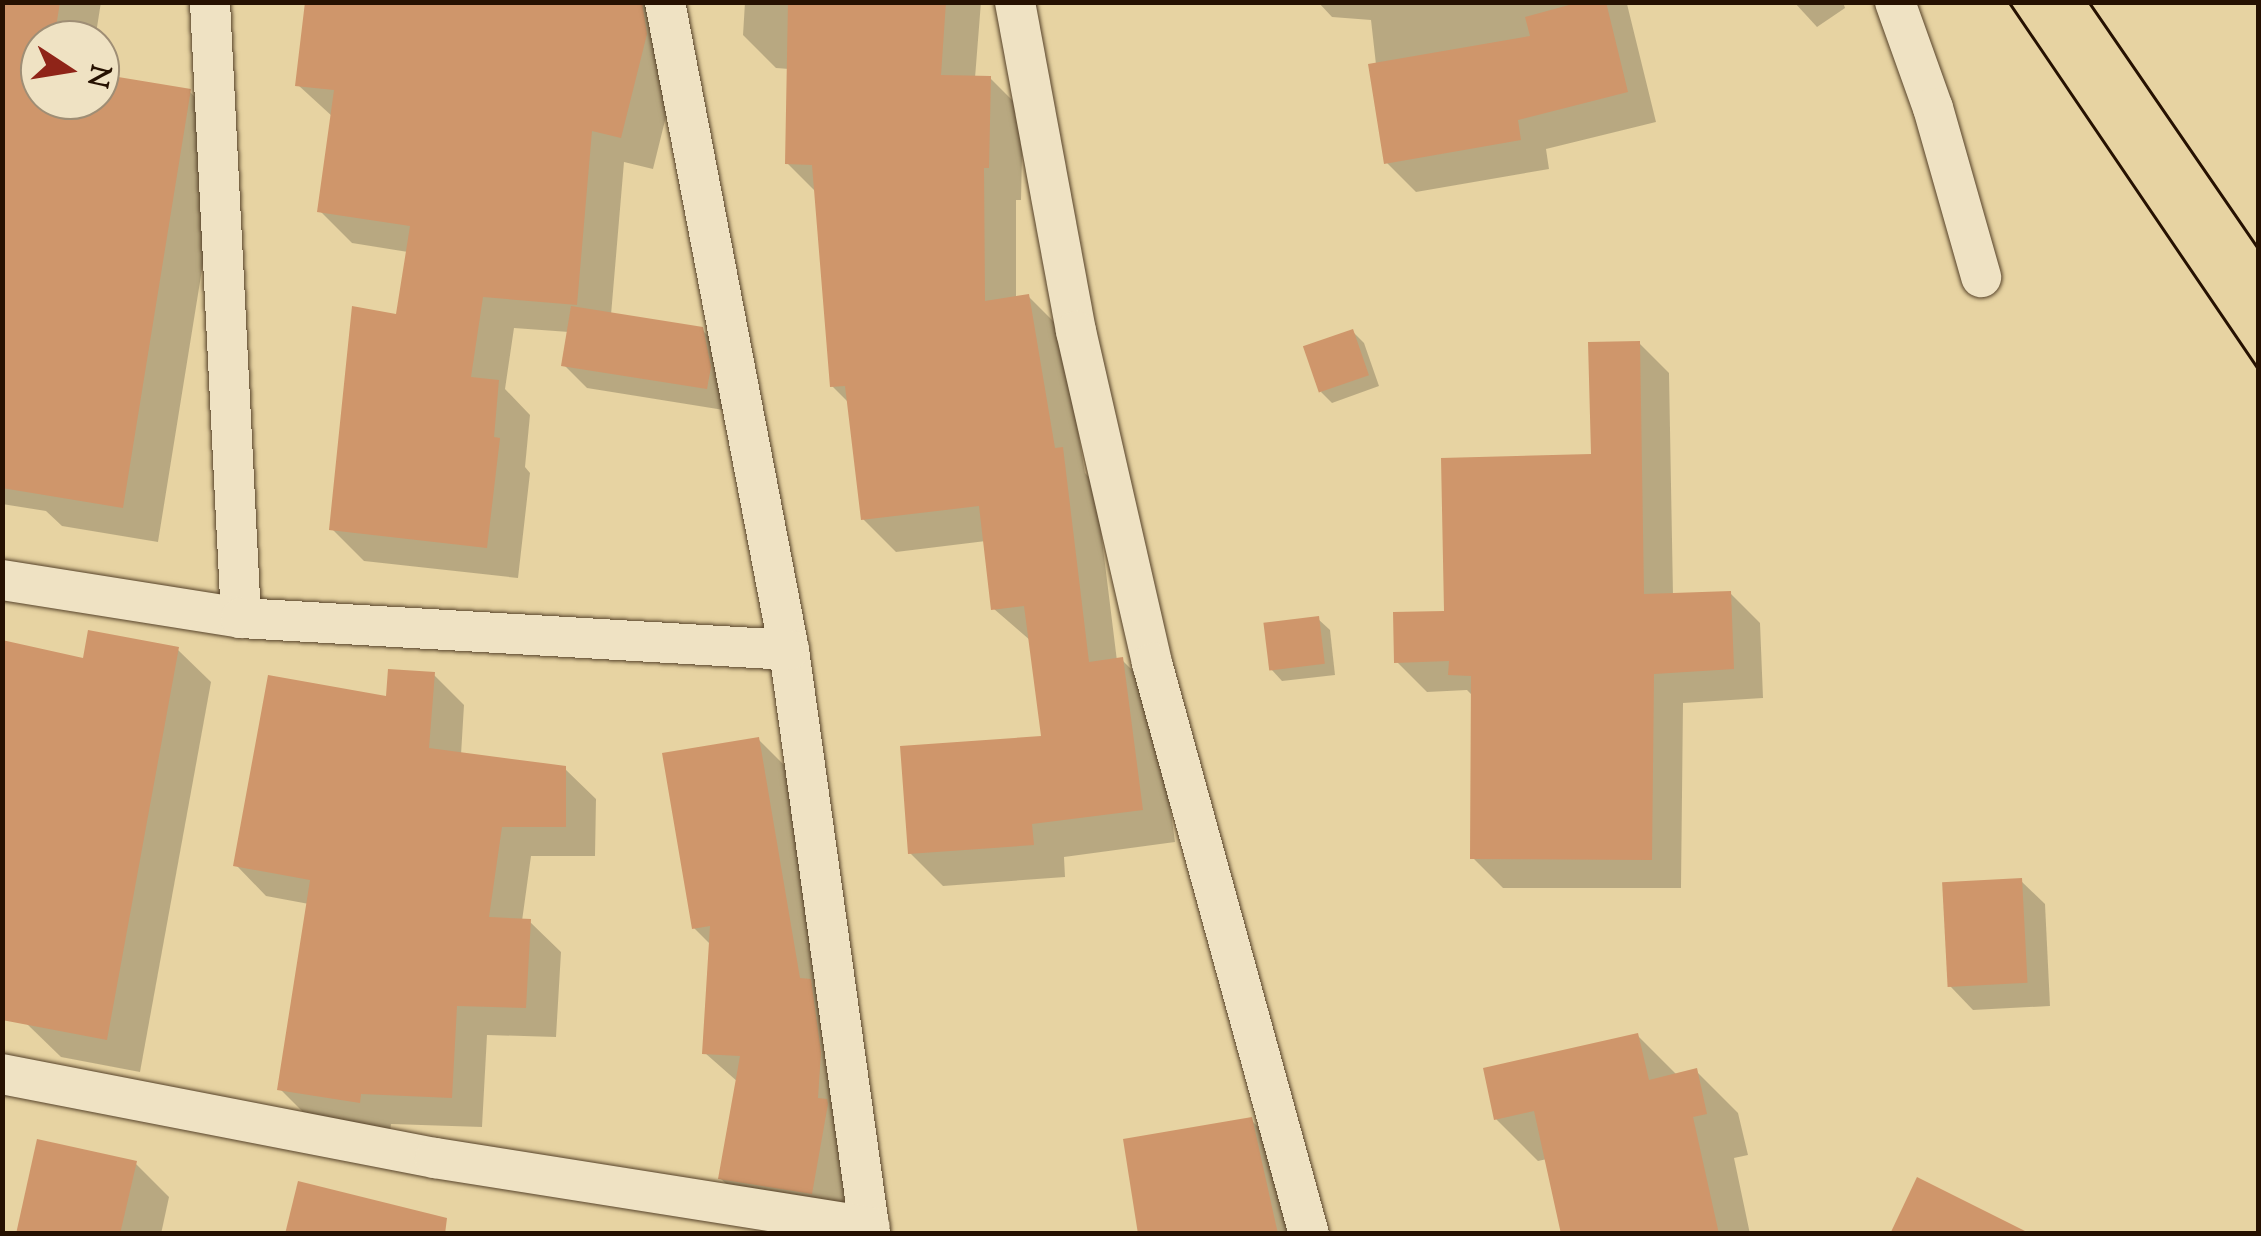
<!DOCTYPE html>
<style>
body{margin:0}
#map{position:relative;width:2261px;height:1236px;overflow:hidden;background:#e7d3a2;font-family:"Sorts Mill Goudy",serif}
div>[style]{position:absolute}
.shadow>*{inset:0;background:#0003}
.building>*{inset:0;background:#cf966b;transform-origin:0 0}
.roads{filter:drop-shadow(0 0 2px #564229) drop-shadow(0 0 2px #564229)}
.minor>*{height:40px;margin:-20px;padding:0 20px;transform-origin:20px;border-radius:20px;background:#efe2c3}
.tram>*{height:2.5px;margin:-1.25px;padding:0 1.25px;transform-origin:1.25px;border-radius:1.25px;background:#261101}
span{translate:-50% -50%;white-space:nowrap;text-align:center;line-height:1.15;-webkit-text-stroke:8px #efe2c3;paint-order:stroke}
.frame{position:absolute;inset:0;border:5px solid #261101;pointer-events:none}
.north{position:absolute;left:20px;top:20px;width:100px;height:100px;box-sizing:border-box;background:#efe2c3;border:2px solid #9f8e75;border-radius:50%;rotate:102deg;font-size:28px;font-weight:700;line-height:40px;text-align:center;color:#261101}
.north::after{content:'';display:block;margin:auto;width:35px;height:45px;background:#8f2418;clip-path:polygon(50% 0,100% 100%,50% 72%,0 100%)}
</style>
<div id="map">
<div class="shadow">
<div style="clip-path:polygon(2px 2px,101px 2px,95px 40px,40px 40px,40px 100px,100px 100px,100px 76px,189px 91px,225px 127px,158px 542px,62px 526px,46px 511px,2px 504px)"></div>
<div style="clip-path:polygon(544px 2px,645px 2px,674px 31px,678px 68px,653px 169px,624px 162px,611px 315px,702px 330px,726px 353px,730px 411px,587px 388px,564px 365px,569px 332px,514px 328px,505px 389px,530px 415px,525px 467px,530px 473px,518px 578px,364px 561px,332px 529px,398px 317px,408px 252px,352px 243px,320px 211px,333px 117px,298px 85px)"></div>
<div style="clip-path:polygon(745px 2px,981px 2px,975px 78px,990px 78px,1023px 111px,1021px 200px,1016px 200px,1016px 298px,1028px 296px,1061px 329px,1085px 473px,1095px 483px,1117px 661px,1122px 660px,1155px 693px,1175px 842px,1064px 857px,1065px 877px,943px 886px,910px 853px,1044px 738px,1031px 641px,994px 609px,986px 541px,896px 552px,863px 519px,850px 404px,832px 386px,817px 193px,787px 163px,789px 69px,776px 68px,743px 35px)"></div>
<div style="clip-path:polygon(1318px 2px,1636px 2px,1627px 4px,1656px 122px,1546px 149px,1549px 169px,1416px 192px,1387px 163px,1371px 20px,1332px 17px)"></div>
<div style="clip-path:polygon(1794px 2px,1843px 2px,1845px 8px,1817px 27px)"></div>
<div style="clip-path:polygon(1353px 332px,1364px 343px,1379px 386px,1332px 403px,1321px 392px)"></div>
<div style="clip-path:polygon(1639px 343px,1669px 373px,1673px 595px,1730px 593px,1760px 623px,1763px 698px,1683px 703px,1681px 888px,1503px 888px,1473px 858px,1474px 697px,1467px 690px,1427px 692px,1397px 662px,1594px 457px)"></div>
<div style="clip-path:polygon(1318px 619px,1330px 630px,1335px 675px,1282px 681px,1271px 669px)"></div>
<div style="clip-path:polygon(177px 649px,211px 682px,140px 1072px,61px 1057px,27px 1024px,85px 662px)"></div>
<div style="clip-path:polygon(434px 675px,464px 705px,461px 755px,565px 769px,596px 799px,595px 856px,531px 856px,522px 921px,530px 922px,561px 952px,556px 1037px,487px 1035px,482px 1127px,391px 1124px,390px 1132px,310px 1119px,280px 1089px,309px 904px,266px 896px,236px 865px,389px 699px)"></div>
<div style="clip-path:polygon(758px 739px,786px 767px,855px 1134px,840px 1221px,749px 1206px,720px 1178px,738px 1082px,705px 1053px,711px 945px,694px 928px)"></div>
<div style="clip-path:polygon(2021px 881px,2045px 904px,2050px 1006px,1973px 1010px,1950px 986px)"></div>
<div style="clip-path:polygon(1638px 1036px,1678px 1076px,1696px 1071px,1738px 1113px,1748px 1155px,1734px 1158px,1750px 1234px,1564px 1234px,1547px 1159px,1538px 1161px,1496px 1119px)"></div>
<div style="clip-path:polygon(1251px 1120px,1292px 1160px,1311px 1234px,1141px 1234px)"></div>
<div style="clip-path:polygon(135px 1163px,169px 1197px,161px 1234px,19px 1234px)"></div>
</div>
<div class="building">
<div style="clip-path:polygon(2px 2px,60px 2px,54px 40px,40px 40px,40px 100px,100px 100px,100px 74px,191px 89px,123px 508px,2px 488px)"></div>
<div style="clip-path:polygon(305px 2px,642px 2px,647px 34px,621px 138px,592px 131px,577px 305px,483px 297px,471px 377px,499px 380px,494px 437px,500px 438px,487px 548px,329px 530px,352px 306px,396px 314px,410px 226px,317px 212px,334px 90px,295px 86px)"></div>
<div style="clip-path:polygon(788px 2px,946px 2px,941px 75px,991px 76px,989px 168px,984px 168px,985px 301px,1029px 294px,1055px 448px,1063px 447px,1089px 662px,1123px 657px,1143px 810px,1032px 824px,1034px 845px,908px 854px,900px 746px,1041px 736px,1024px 606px,991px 610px,979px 506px,861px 520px,845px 386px,830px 387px,812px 165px,785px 164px)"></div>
<div style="clip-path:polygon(1580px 2px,1606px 2px,1628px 92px,1518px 120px,1521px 140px,1384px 164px,1368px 64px,1530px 36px,1525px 17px)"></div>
<div style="clip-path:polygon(571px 306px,703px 327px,711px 367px,707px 389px,561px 366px)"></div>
<div style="left:1353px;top:329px;width:49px;height:53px;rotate:71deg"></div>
<div style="clip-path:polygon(1640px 341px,1644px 594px,1731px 591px,1734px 669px,1654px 674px,1652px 860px,1470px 859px,1471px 676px,1448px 675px,1449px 661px,1394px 663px,1393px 612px,1444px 611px,1441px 458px,1591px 454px,1588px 342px)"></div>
<div style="left:1319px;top:616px;width:48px;height:56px;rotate:83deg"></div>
<div style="clip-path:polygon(88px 630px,179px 647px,107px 1040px,2px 1020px,2px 640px,83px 658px)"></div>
<div style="clip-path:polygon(388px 669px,435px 672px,429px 748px,566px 766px,566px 827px,502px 827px,489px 917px,531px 919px,526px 1008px,457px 1006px,452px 1098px,361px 1094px,360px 1103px,277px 1090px,310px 880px,233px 866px,268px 675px,386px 696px)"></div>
<div style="clip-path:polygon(759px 737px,800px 978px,811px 979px,821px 1052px,818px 1098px,827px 1099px,828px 1104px,812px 1194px,718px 1179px,740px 1056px,702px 1054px,710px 926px,692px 929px,662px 753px)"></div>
<div style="left:2022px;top:878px;width:105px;height:80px;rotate:87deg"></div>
<div style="clip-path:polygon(1638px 1033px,1649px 1080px,1697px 1068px,1707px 1114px,1693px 1117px,1719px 1234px,1561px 1234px,1534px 1111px,1494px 1120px,1483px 1068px)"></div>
<div style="clip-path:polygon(1252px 1117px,1278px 1234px,1138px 1234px,1123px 1139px)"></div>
<div style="clip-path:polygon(37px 1139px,137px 1161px,120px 1234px,16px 1234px)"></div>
<div style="clip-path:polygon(1917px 1177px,2031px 1234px,1890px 1234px)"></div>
<div style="clip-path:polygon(298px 1181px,447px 1218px,445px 1234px,285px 1234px)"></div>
</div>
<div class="roads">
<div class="minor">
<div style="left:210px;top:2px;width:617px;rotate:87.12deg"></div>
<div style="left:665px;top:2px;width:660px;rotate:79.17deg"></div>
<div style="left:789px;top:650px;width:590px;rotate:82.1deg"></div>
<div style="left:1015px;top:2px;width:335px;rotate:79.5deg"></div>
<div style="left:1076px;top:331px;width:341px;rotate:77.1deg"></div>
<div style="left:1152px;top:663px;width:592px;rotate:74.63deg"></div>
<div style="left:1895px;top:2px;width:113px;rotate:70.3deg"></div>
<div style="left:1933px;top:108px;width:176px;rotate:74.1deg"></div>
<div style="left:2px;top:580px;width:242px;rotate:9deg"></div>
<div style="left:241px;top:618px;width:549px;rotate:3.34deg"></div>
<div style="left:2px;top:1074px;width:441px;rotate:11deg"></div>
<div style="left:435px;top:1158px;width:440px;rotate:9deg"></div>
</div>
</div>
<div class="tram">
<div style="left:2009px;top:2px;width:443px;rotate:55.8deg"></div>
<div style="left:2089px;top:2px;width:298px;rotate:55.5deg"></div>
</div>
<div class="frame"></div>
<div class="north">N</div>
</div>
